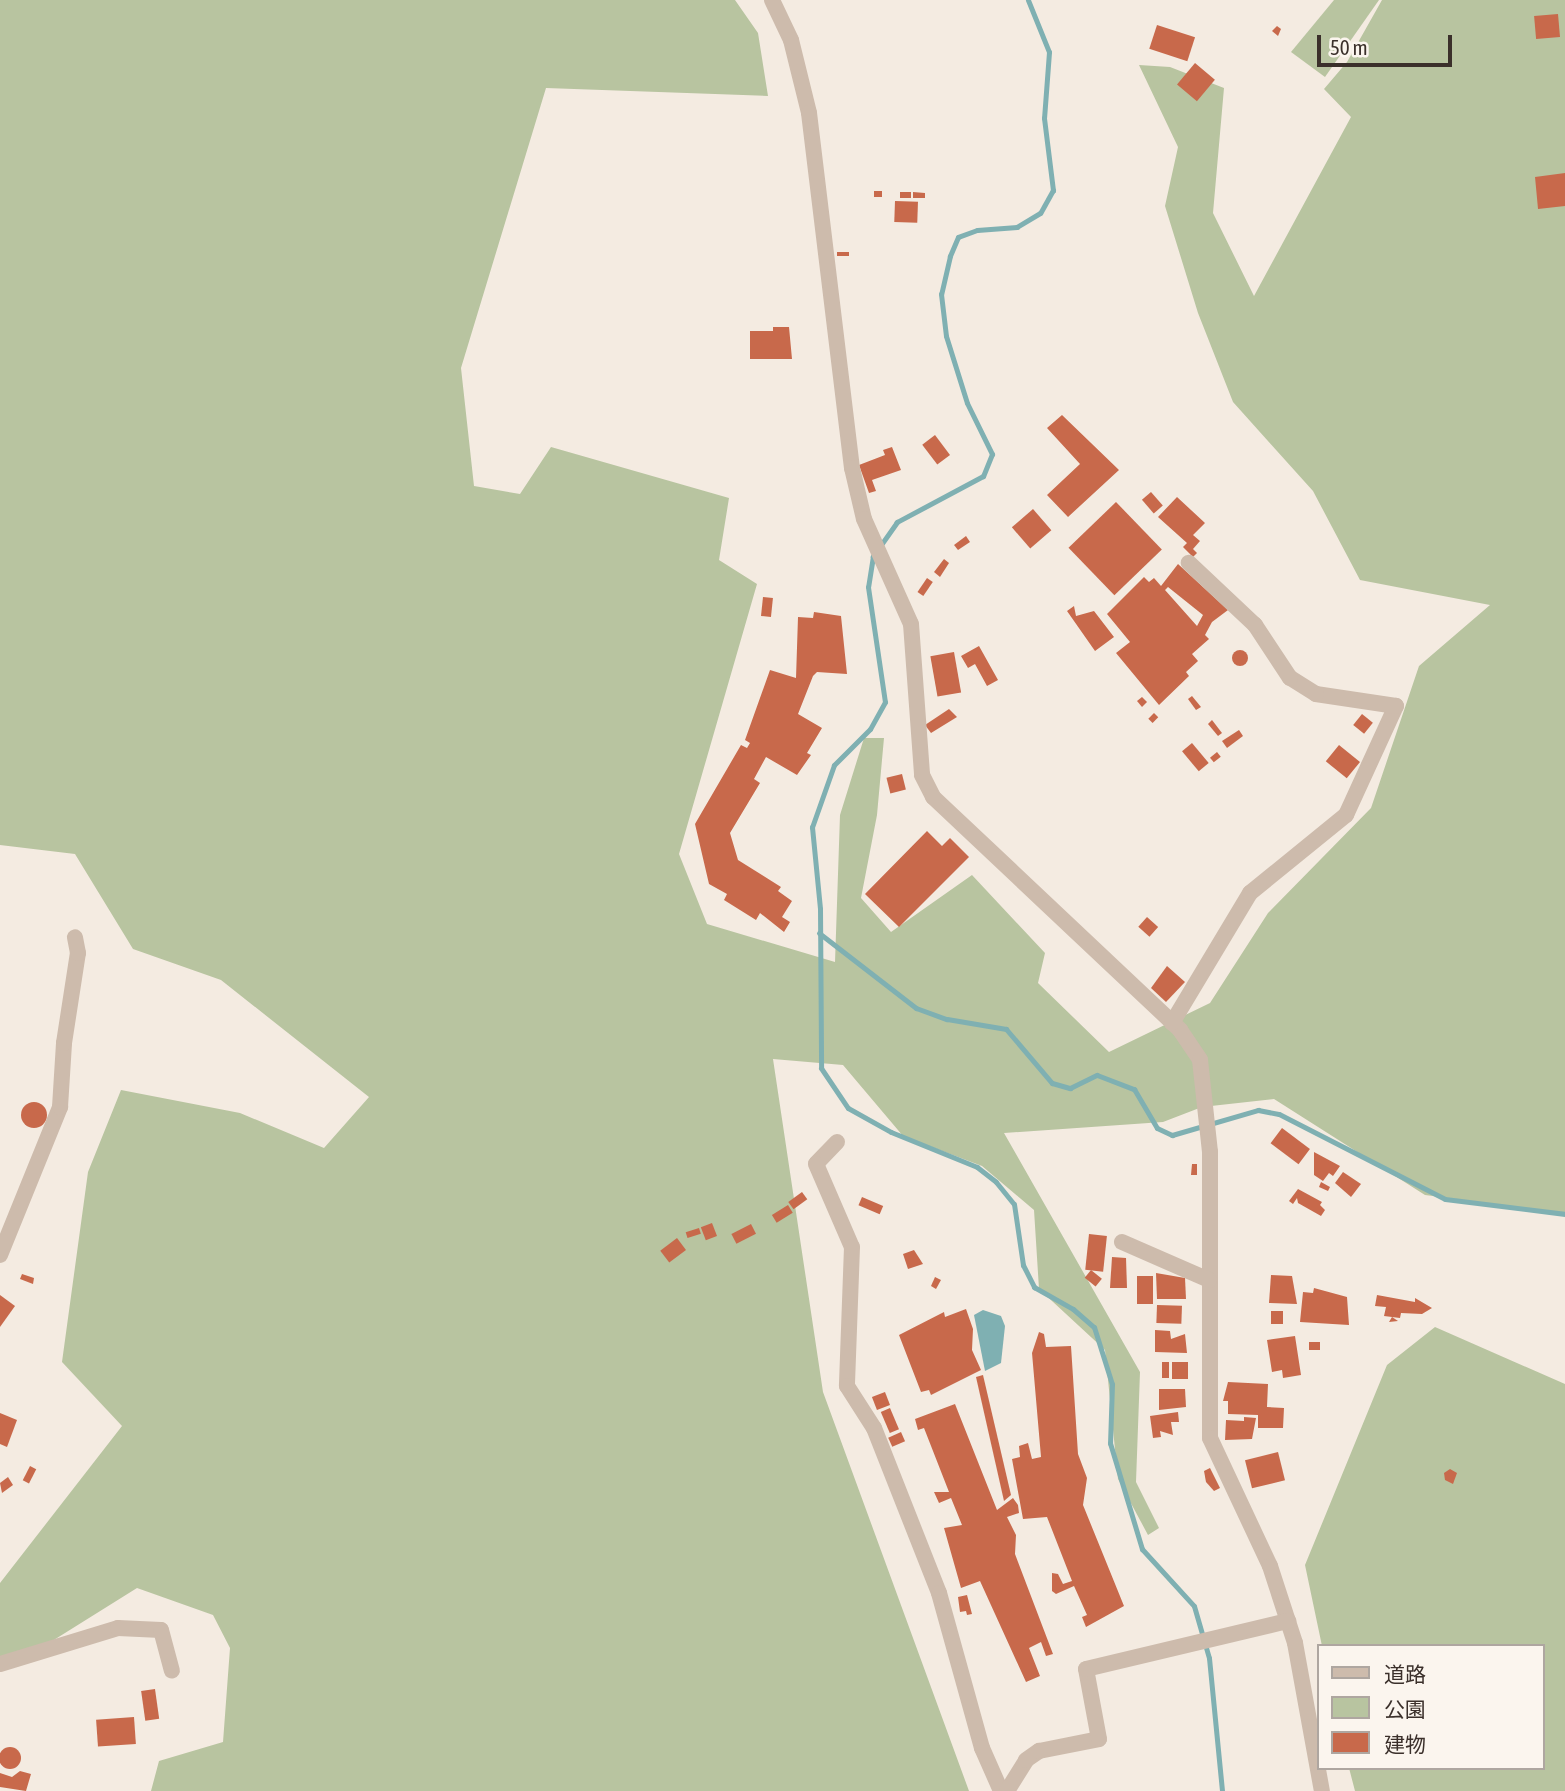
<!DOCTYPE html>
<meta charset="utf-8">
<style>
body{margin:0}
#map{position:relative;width:1565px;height:1791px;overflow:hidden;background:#f4ebe1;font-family:"Asap Condensed","Noto Sans JP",sans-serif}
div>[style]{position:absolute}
.green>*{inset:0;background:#b8c4a0}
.water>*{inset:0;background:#7fb0b2}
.stream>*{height:5px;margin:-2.5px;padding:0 2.5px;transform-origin:2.5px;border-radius:2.5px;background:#7fb0b2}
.building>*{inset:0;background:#c8694b;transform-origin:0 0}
.round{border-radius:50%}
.minor>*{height:16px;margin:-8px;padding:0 8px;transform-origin:8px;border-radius:8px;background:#cdbbac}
span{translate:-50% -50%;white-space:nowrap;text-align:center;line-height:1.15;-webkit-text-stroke:7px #fbf5ee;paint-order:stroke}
.legend{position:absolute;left:1317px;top:1644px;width:228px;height:126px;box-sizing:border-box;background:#fbf5ee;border:2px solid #aea6a0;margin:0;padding:9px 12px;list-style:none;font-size:21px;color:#3b302b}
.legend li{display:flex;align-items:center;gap:14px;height:35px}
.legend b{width:35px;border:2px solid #aea6a0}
.scale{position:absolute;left:1317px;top:35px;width:135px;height:32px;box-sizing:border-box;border:4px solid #3b302b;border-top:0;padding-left:9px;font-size:21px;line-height:24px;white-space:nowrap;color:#3b302b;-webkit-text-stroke:5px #fbf5ee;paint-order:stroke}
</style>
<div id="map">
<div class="green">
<div style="clip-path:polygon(0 0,735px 0,758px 33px,768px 96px,546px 88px,461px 368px,474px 486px,520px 494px,551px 447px,729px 498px,719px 560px,757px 584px,679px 854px,707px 924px,835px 962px,840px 815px,864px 738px,884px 738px,877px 815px,861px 898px,891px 932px,972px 875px,1045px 953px,1038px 983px,1109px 1052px,1210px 1003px,1268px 913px,1371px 808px,1419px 666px,1490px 605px,1360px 580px,1313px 491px,1233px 402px,1198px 313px,1165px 206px,1178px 147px,1139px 65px,1170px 67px,1224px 88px,1213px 213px,1254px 296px,1351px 117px,1324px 89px,1347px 62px,1382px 0,1565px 0,1565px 1213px,1425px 1195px,1274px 1099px,1202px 1107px,1163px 1122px,1004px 1133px,1140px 1372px,1136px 1482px,1159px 1528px,1148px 1535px,1118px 1479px,1105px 1350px,1039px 1289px,1034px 1210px,982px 1166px,903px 1136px,843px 1065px,773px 1059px,823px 1392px,969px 1791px,151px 1791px,159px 1761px,223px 1742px,230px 1648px,213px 1615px,137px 1588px,49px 1643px,0 1658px,0 1583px,122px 1426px,62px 1362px,88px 1172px,121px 1090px,240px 1113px,324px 1148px,369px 1097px,221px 980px,133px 949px,75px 854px,0 845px)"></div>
<div style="clip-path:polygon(1334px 0,1379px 0,1325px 77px,1291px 52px)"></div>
<div style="clip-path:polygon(1435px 1327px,1565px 1384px,1565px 1791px,1355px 1791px,1349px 1768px,1542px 1768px,1542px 1646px,1322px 1646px,1305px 1565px,1387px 1365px)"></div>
</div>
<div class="water">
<div style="clip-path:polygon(983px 1310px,1001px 1316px,1005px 1326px,1001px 1363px,985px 1371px,974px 1315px)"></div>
</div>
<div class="stream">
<div style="left:1028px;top:0;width:56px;rotate:68deg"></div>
<div style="left:1049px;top:52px;width:66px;rotate:94.3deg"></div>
<div style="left:1044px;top:118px;width:73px;rotate:82.9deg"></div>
<div style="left:1053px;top:190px;width:26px;rotate:119deg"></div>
<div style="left:1040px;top:213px;width:27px;rotate:149deg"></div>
<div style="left:1017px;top:227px;width:40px;rotate:175.7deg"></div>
<div style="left:977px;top:230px;width:20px;rotate:160deg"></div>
<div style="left:958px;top:237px;width:21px;rotate:113deg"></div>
<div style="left:950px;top:256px;width:39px;rotate:103deg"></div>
<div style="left:941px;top:294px;width:42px;rotate:83.2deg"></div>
<div style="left:946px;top:336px;width:70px;rotate:72.6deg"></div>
<div style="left:967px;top:403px;width:57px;rotate:63.9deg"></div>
<div style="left:992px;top:454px;width:24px;rotate:112deg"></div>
<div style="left:983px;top:476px;width:98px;rotate:151.9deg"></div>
<div style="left:897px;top:522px;width:42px;rotate:125.2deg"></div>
<div style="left:873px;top:556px;width:31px;rotate:99deg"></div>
<div style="left:868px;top:587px;width:116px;rotate:81.6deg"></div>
<div style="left:885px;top:702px;width:31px;rotate:119deg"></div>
<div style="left:870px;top:729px;width:51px;rotate:135deg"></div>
<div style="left:834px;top:765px;width:66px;rotate:109.5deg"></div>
<div style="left:812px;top:827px;width:82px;rotate:84.4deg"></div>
<div style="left:820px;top:909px;width:159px;rotate:89.6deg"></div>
<div style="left:821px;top:1068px;width:48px;rotate:56deg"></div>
<div style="left:848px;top:1108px;width:49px;rotate:29.2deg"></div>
<div style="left:891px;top:1132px;width:93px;rotate:22.1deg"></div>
<div style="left:977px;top:1167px;width:24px;rotate:38deg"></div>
<div style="left:996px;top:1182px;width:28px;rotate:51deg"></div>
<div style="left:1014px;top:1204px;width:62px;rotate:81.6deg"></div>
<div style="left:1023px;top:1265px;width:25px;rotate:63deg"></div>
<div style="left:1034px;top:1287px;width:45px;rotate:29.4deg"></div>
<div style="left:1073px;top:1309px;width:28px;rotate:41deg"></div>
<div style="left:1094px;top:1327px;width:60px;rotate:72.5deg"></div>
<div style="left:1112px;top:1384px;width:59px;rotate:91.9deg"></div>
<div style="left:1110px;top:1443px;width:111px;rotate:73.2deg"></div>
<div style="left:1142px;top:1549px;width:77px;rotate:47.6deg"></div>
<div style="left:1194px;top:1606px;width:54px;rotate:73.9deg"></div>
<div style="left:1209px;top:1658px;width:134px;rotate:84.4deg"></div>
<div style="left:819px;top:933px;width:123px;rotate:37.7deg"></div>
<div style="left:916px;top:1008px;width:33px;rotate:20deg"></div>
<div style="left:947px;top:1019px;width:60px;rotate:9.6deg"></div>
<div style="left:1006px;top:1029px;width:71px;rotate:49.6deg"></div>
<div style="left:1052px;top:1083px;width:19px;rotate:16deg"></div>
<div style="left:1070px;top:1088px;width:30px;rotate:-26deg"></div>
<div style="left:1097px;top:1075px;width:40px;rotate:21deg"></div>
<div style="left:1134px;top:1089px;width:45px;rotate:59.5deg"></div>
<div style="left:1157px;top:1128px;width:17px;rotate:25deg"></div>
<div style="left:1172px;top:1135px;width:90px;rotate:-16.2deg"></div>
<div style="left:1258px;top:1110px;width:21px;rotate:11deg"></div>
<div style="left:1279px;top:1114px;width:186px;rotate:27.1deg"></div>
<div style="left:1445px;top:1199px;width:121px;rotate:7.1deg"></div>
</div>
<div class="building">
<div style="left:1558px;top:14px;width:23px;height:24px;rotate:85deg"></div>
<div style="left:1157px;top:25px;width:40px;height:25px;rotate:18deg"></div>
<div style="clip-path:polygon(1277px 26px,1281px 29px,1278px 36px,1272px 31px)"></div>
<div style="left:1195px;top:63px;width:26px;height:28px;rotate:40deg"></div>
<div style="clip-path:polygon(1565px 173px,1565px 206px,1538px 209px,1535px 177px)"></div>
<div style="left:874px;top:191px;width:8px;height:6px"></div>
<div style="left:900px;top:192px;width:11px;height:6px"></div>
<div style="clip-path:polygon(913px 192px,925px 193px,925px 198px,913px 198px)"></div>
<div style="left:895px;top:201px;width:23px;height:21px;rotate:2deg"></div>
<div style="left:849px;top:252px;width:4px;height:12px;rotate:90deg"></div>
<div style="clip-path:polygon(773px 327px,789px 327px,792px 359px,750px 359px,750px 331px,773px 331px)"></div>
<div style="clip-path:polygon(1062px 415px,1119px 470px,1068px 517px,1047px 495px,1080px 464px,1047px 428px)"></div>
<div style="left:935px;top:435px;width:25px;height:16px;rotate:53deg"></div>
<div style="clip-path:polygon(892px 447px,901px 470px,872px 480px,876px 491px,869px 493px,859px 465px,885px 455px,883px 450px)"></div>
<div style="left:1151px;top:492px;width:18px;height:12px;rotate:49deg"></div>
<div style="clip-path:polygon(1177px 497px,1205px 523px,1193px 535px,1200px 541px,1193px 549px,1197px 553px,1193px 557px,1183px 547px,1187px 543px,1158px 517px)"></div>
<div style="left:1116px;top:502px;width:66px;height:66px;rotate:46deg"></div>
<div style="left:1033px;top:509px;width:28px;height:28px;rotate:49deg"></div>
<div style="clip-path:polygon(966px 536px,970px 542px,958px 550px,954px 545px)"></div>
<div style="clip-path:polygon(944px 559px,949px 563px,940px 577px,934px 572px)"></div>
<div style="clip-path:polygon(evenodd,1178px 564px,1228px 610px,1212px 622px,1205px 635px,1209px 639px,1192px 654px,1198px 661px,1186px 672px,1189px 676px,1159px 705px,1116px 653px,1130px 642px,1107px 614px,1144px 577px,1149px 582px,1154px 578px,1161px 586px,1178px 564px,1168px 587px,1203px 615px,1197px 626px,1165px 590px,1168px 587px)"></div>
<div style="left:927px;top:578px;width:7px;height:17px;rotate:34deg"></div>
<div style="left:763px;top:597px;width:10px;height:19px;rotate:6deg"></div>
<div style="clip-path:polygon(1074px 606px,1076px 616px,1094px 611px,1114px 637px,1095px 651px,1067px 611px)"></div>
<div style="clip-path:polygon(814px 612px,841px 616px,847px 674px,817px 672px,813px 676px,798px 714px,822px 728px,807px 753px,811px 755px,797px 775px,766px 757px,754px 779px,760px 783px,730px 833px,738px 860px,781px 887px,778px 891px,792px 901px,782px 917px,790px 922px,784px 932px,760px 913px,756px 920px,724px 900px,727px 894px,709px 884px,695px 824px,741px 745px,747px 748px,750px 743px,745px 740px,770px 670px,796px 678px,798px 617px,813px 618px)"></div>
<div style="clip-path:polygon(979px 646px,998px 680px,987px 686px,975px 664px,968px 668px,961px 656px)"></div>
<div class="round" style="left:1232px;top:650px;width:16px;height:16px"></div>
<div style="left:954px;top:652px;width:41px;height:24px;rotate:80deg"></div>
<div style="clip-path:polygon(1192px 696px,1201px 707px,1196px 710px,1188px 699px)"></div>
<div style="clip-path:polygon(1142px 697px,1147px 702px,1142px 707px,1137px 701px)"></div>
<div style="clip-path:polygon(949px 709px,957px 717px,931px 733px,925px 725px)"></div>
<div style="left:1154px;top:713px;width:6px;height:8px;rotate:45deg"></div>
<div style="left:1362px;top:714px;width:14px;height:14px;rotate:39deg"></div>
<div style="clip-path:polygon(1212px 720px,1222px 733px,1218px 736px,1208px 724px)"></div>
<div style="clip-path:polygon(1239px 730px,1243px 736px,1227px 748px,1222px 741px)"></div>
<div style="left:1192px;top:743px;width:26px;height:13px;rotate:50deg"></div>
<div style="left:1339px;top:745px;width:27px;height:21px;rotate:39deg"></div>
<div style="left:1217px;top:752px;width:6px;height:9px;rotate:51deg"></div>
<div style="left:902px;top:774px;width:16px;height:16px;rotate:76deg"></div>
<div style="clip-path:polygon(927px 831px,942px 846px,950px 838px,969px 857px,899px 927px,865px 894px)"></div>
<div style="left:1147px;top:917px;width:15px;height:13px;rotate:42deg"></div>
<div style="clip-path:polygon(1167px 966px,1185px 982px,1166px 1002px,1151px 988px)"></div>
<div class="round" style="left:21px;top:1102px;width:26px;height:26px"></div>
<div style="left:1282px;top:1128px;width:35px;height:19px;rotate:37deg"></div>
<div style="clip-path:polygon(1314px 1152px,1340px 1166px,1333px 1176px,1329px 1173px,1323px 1181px,1314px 1175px)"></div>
<div style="clip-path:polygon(1192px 1164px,1197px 1164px,1197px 1175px,1191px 1175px)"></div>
<div style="clip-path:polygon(1343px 1172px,1361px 1184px,1351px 1197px,1335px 1183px)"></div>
<div style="clip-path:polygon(1321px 1182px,1330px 1187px,1328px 1191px,1319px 1187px)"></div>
<div style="clip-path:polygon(1298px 1189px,1322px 1202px,1320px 1205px,1325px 1210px,1321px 1216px,1298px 1203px,1297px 1198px,1293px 1204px,1289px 1201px)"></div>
<div style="left:802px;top:1192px;width:9px;height:17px;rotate:54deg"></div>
<div style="left:862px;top:1197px;width:23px;height:9px;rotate:23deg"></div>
<div style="left:788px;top:1205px;width:9px;height:19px;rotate:58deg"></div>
<div style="left:712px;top:1223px;width:14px;height:12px;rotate:69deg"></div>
<div style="left:751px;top:1224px;width:11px;height:22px;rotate:63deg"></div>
<div style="left:699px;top:1228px;width:6px;height:14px;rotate:72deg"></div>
<div style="left:1089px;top:1234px;width:18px;height:36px;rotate:6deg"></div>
<div style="left:677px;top:1238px;width:15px;height:21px;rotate:53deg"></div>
<div style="clip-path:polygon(914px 1250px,923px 1264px,908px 1269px,903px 1254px)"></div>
<div style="clip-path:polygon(1112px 1257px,1126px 1258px,1127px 1288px,1110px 1288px)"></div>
<div style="left:1091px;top:1270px;width:14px;height:10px;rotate:39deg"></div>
<div style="clip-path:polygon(1156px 1273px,1185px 1278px,1186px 1299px,1157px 1299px)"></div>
<div style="clip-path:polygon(22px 1274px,34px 1278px,33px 1284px,20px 1279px)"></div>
<div style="clip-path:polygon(1271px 1275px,1292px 1276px,1297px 1304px,1269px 1303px)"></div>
<div style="left:1137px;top:1276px;width:16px;height:28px"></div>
<div style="clip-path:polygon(935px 1277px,941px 1280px,936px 1289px,931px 1286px)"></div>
<div style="clip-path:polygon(1314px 1288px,1347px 1297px,1349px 1325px,1300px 1322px,1303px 1292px,1313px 1293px)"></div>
<div style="clip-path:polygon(0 1295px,15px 1306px,0 1327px)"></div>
<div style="clip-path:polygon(1377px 1295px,1415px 1302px,1415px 1298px,1432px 1308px,1422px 1314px,1401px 1313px,1400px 1318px,1392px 1317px,1398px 1321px,1389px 1322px,1392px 1317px,1384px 1316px,1386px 1307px,1375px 1306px)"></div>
<div style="left:1157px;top:1305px;width:25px;height:18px;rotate:2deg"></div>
<div style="clip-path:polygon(966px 1309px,973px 1329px,972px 1350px,981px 1370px,931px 1395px,929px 1390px,921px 1392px,899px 1335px,944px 1312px,945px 1317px)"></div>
<div style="left:1283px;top:1311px;width:13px;height:12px;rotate:90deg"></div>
<div style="clip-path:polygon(1155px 1330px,1170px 1331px,1171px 1339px,1185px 1334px,1187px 1353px,1155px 1352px)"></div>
<div style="clip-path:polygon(1039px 1332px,1044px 1334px,1046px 1347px,1071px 1346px,1078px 1454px,1087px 1478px,1083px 1505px,1124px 1606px,1086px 1627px,1082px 1617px,1087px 1615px,1074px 1586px,1056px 1594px,1052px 1591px,1052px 1573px,1058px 1574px,1063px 1584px,1072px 1581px,1047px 1517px,1023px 1519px,1012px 1459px,1020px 1457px,1019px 1446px,1028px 1443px,1032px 1459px,1041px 1457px,1032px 1353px)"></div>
<div style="clip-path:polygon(1295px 1336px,1301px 1375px,1283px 1378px,1282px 1370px,1272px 1372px,1267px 1340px)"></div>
<div style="left:1309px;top:1342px;width:11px;height:8px"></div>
<div style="left:1162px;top:1362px;width:7px;height:16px"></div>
<div style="left:1172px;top:1362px;width:16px;height:17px"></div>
<div style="clip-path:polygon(983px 1375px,1011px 1495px,1004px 1501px,976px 1377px)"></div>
<div style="clip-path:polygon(1228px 1382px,1268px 1384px,1267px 1407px,1284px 1408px,1283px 1428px,1258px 1428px,1258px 1415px,1228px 1414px,1228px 1401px,1223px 1401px)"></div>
<div style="clip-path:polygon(1159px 1389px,1185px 1389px,1186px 1407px,1159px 1410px)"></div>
<div style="left:885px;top:1392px;width:14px;height:14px;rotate:69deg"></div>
<div style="clip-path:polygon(955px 1404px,997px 1510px,1013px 1498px,1018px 1505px,1019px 1513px,1007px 1517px,1016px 1535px,1015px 1554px,1053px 1654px,1046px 1656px,1041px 1642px,1029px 1648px,1040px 1676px,1026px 1682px,980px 1581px,961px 1588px,944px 1528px,962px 1525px,951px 1498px,939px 1503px,934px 1492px,949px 1492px,924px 1428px,918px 1430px,915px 1419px)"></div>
<div style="left:890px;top:1408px;width:23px;height:10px;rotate:67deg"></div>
<div style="clip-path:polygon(1178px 1412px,1179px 1422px,1171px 1422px,1173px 1435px,1160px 1431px,1161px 1437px,1153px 1438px,1150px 1416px)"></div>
<div style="clip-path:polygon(0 1413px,17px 1420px,7px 1447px,0 1444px)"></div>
<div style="clip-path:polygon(1244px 1417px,1256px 1418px,1252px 1439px,1225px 1440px,1226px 1420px,1244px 1421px)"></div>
<div style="left:901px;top:1432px;width:10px;height:14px;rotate:66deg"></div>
<div style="left:1278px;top:1452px;width:29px;height:34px;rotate:76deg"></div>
<div style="left:30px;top:1466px;width:7px;height:16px;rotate:27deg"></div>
<div style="clip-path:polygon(1210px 1468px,1220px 1488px,1214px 1491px,1206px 1482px,1204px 1471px)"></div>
<div style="clip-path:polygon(1450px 1469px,1457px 1473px,1453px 1484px,1445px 1480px,1444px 1473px)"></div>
<div style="clip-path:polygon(8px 1477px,13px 1485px,2px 1493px,0 1483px)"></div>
<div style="clip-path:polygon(967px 1595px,972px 1614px,967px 1615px,966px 1611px,960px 1612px,958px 1597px)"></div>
<div style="left:155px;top:1689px;width:30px;height:14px;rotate:82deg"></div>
<div style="left:134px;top:1717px;width:27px;height:38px;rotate:86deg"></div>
<div class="round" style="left:-1px;top:1747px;width:22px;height:22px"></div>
<div style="clip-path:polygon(20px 1771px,31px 1774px,26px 1791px,0 1787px,0 1773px,12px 1777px)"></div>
</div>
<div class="minor">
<div style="left:772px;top:0;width:44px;rotate:64.6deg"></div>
<div style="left:791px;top:40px;width:75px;rotate:76.1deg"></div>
<div style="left:809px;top:113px;width:358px;rotate:83.1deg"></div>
<div style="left:852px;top:468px;width:52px;rotate:76.8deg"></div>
<div style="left:864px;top:519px;width:115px;rotate:65.9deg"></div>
<div style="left:911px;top:624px;width:151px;rotate:85.8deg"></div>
<div style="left:922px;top:775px;width:25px;rotate:63deg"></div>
<div style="left:933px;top:797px;width:340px;rotate:43.3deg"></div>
<div style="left:1180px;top:1030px;width:36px;rotate:56deg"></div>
<div style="left:1200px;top:1060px;width:93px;rotate:83.8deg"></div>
<div style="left:1210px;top:1152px;width:286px;rotate:90deg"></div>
<div style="left:1210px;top:1438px;width:141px;rotate:64.9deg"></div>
<div style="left:1270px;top:1566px;width:81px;rotate:72deg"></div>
<div style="left:1295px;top:1643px;width:150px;rotate:79.7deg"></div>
<div style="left:1172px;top:1023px;width:152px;rotate:-59deg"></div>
<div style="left:1250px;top:893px;width:124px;rotate:-39.1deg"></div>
<div style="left:1346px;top:815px;width:120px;rotate:-65.4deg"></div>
<div style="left:1396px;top:706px;width:81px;rotate:-171.5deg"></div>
<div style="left:1316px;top:694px;width:31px;rotate:-148deg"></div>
<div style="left:1290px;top:678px;width:64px;rotate:-123.4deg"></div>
<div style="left:1255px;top:625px;width:91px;rotate:-136.8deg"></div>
<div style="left:837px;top:1142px;width:30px;rotate:134deg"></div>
<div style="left:816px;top:1164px;width:90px;rotate:66.6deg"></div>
<div style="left:852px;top:1247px;width:139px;rotate:92.1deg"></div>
<div style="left:847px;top:1386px;width:50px;rotate:57.3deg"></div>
<div style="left:874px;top:1428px;width:177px;rotate:68.5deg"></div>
<div style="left:939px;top:1593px;width:161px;rotate:74.5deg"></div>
<div style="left:982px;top:1748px;width:47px;rotate:66.2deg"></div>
<div style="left:1122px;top:1242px;width:95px;rotate:23.6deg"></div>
<div style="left:0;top:1255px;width:160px;rotate:-67.9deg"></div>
<div style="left:60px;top:1107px;width:64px;rotate:-86.4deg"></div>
<div style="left:64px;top:1043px;width:91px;rotate:-81.2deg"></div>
<div style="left:78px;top:953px;width:16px;rotate:-101deg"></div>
<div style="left:0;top:1664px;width:123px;rotate:-17deg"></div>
<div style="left:118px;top:1628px;width:43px;rotate:2.7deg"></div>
<div style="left:161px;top:1630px;width:42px;rotate:75deg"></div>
<div style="left:1007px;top:1791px;width:36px;rotate:-58deg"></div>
<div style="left:1026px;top:1760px;width:16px;rotate:-35deg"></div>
<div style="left:1039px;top:1751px;width:61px;rotate:-11.3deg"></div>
<div style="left:1099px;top:1739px;width:71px;rotate:-100.5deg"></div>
<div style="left:1086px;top:1669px;width:208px;rotate:-13.4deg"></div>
</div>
<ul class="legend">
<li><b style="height:9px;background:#cdbbac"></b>道路</li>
<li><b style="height:19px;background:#b8c4a0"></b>公園</li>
<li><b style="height:19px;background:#c8694b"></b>建物</li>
</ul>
<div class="scale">50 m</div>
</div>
